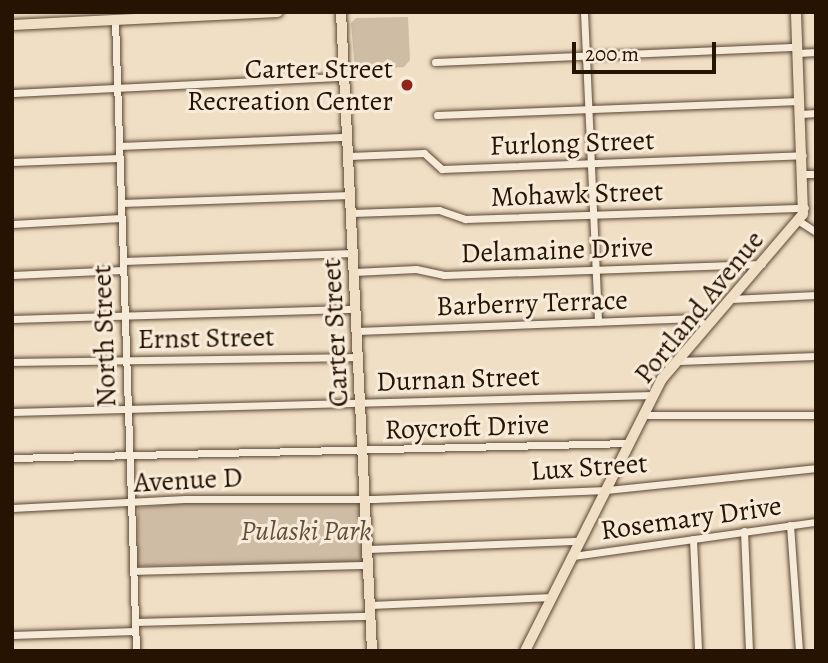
<!DOCTYPE html>
<style>
body{margin:0}
#map{position:relative;width:828px;height:663px;overflow:hidden;background:#f1dfc5;font-family:Alegreya,serif}
div>[style]{position:absolute}
.green>*{inset:0;background:#cfbca4}
.roads{filter:drop-shadow(0 0 2px #5a4632) drop-shadow(0 0 2px #5a4632)}
.minor>*{height:7px;margin:-3.5px;padding:0 3.5px;transform-origin:3.5px;border-radius:3.5px;background:#f6ead9}
.major>*{height:10px;margin:-5px;padding:0 5px;transform-origin:5px;border-radius:5px;background:#f1dfc5}
.dots>*{width:19px;height:19px;translate:-50% -50%;box-sizing:border-box;border:4px solid #f6ead9;border-radius:50%}
span{translate:-50% -50%;white-space:nowrap;text-align:center;line-height:1.15;-webkit-text-stroke:6px #f6ead9;paint-order:stroke}
.poi-label{font-size:28px;color:#271301}
.right{translate:-100% -50%;text-align:right}
.street-label{font-size:28px;color:#271301}
.park-label{font-size:28px;color:#624e3a;font-style:italic}
.frame{position:absolute;inset:0;border:14px solid #271301;pointer-events:none}
.scale{position:absolute;left:572px;top:42px;width:144px;height:32px;box-sizing:border-box;border:4px solid #271301;border-top:0;padding-left:9px;font-size:21px;line-height:24px;white-space:nowrap;color:#271301;-webkit-text-stroke:5px #f6ead9;paint-order:stroke}
</style>
<div id="map">
<div class="green">
<div style="clip-path:polygon(408px 17px,410px 60px,404px 67px,355px 71px,351px 23px,356px 18px)"></div>
<div style="clip-path:polygon(186px 502px,359px 503px,363px 562px,137px 566px,138px 508px)"></div>
</div>
<div class="roads">
<div class="minor">
<div style="left:584px;top:12px;width:310px;rotate:87.4deg"></div>
<div style="left:115px;top:20px;width:631px;rotate:88.09deg"></div>
<div style="left:798px;top:53px;width:18px;rotate:-3deg"></div>
<div style="left:435px;top:62px;width:363px;rotate:-2.4deg"></div>
<div style="left:12px;top:93px;width:333px;rotate:-2.8deg"></div>
<div style="left:801px;top:114px;width:15px;rotate:-4deg"></div>
<div style="left:437px;top:115px;width:363px;rotate:-2.2deg"></div>
<div style="left:119px;top:146px;width:229px;rotate:-2.3deg"></div>
<div style="left:349px;top:156px;width:75px;rotate:-2.3deg"></div>
<div style="left:424px;top:153px;width:24px;rotate:42deg"></div>
<div style="left:442px;top:169px;width:361px;rotate:-2.2deg"></div>
<div style="left:12px;top:162px;width:107px;rotate:-2.1deg"></div>
<div style="left:803px;top:174px;width:13px"></div>
<div style="left:121px;top:203px;width:230px;rotate:-2deg"></div>
<div style="left:352px;top:213px;width:87px;rotate:-2deg"></div>
<div style="left:439px;top:210px;width:28px;rotate:19deg"></div>
<div style="left:465px;top:219px;width:340px;rotate:-1.9deg"></div>
<div style="left:799px;top:221px;width:20px;rotate:33deg"></div>
<div style="left:12px;top:224px;width:109px;rotate:-3.2deg"></div>
<div style="left:123px;top:261px;width:230px;rotate:-2deg"></div>
<div style="left:354px;top:272px;width:62px;rotate:-2.8deg"></div>
<div style="left:416px;top:269px;width:29px;rotate:12deg"></div>
<div style="left:444px;top:275px;width:318px;rotate:-2deg"></div>
<div style="left:12px;top:275px;width:111px;rotate:-2.6deg"></div>
<div style="left:731px;top:299px;width:85px;rotate:-2.7deg"></div>
<div style="left:12px;top:319px;width:344px;rotate:-1.7deg"></div>
<div style="left:357px;top:331px;width:340px;rotate:-2.2deg"></div>
<div style="left:697px;top:318px;width:12px;rotate:42deg"></div>
<div style="left:678px;top:361px;width:138px;rotate:-2.1deg"></div>
<div style="left:12px;top:362px;width:346px;rotate:-0.8deg"></div>
<div style="left:12px;top:412px;width:642px;rotate:-1.52deg"></div>
<div style="left:644px;top:415px;width:172px"></div>
<div style="left:12px;top:458px;width:618px;rotate:-1.39deg"></div>
<div style="left:12px;top:508px;width:173px;rotate:-3deg"></div>
<div style="left:185px;top:499px;width:189px"></div>
<div style="left:374px;top:499px;width:233px;rotate:-2.2deg"></div>
<div style="left:607px;top:490px;width:210px;rotate:-6deg"></div>
<div style="left:790px;top:525px;width:126px;rotate:85.9deg"></div>
<div style="left:744px;top:531px;width:120px;rotate:87.6deg"></div>
<div style="left:693px;top:539px;width:112px;rotate:87.4deg"></div>
<div style="left:368px;top:549px;width:212px;rotate:-2.2deg"></div>
<div style="left:573px;top:556px;width:245px;rotate:-8deg"></div>
<div style="left:134px;top:571px;width:234px;rotate:-1.5deg"></div>
<div style="left:370px;top:605px;width:182px;rotate:-2.5deg"></div>
<div style="left:135px;top:622px;width:236px;rotate:-1.5deg"></div>
<div style="left:12px;top:635px;width:123px;rotate:-1.9deg"></div>
</div>
<div class="major">
<div style="left:341px;top:12px;width:640px;rotate:87.22deg"></div>
<div style="left:12px;top:25px;width:266px;rotate:-2.8deg"></div>
<div style="left:525px;top:651px;width:305px;rotate:-63.3deg"></div>
<div style="left:662px;top:379px;width:217px;rotate:-49.5deg"></div>
<div style="left:803px;top:214px;width:202px;rotate:-92deg"></div>
</div>
</div>
<div class="dots">
<div style="left:407px;top:85px;background:#8f2418"></div>
</div>
<div class="poi-label">
<span class="right" style="left:393px;top:85px">Carter Street<br>Recreation Center</span>
</div>
<div class="street-label">
<span style="left:572px;top:143px;rotate:-2deg">Furlong Street</span>
<span style="left:577px;top:194px;rotate:-2deg">Mohawk Street</span>
<span style="left:557px;top:250px;rotate:-2deg">Delamaine Drive</span>
<span style="left:532px;top:303px;rotate:-2deg">Barberry Terrace</span>
<span style="left:699px;top:307px;rotate:-51deg">Portland Avenue</span>
<span style="left:335px;top:333px;rotate:-93deg">Carter Street</span>
<span style="left:104px;top:336px;rotate:-92deg">North Street</span>
<span style="left:206px;top:338px;rotate:-1deg">Ernst Street</span>
<span style="left:458px;top:379px;rotate:-2deg">Durnan Street</span>
<span style="left:467px;top:427px;rotate:-2deg">Roycroft Drive</span>
<span style="left:589px;top:467px;rotate:-4deg">Lux Street</span>
<span style="left:188px;top:480px;rotate:-3deg">Avenue D</span>
<span style="left:691px;top:518px;rotate:-8deg">Rosemary Drive</span>
</div>
<div class="park-label">
<span style="left:306px;top:531px">Pulaski Park</span>
</div>
<div class="frame"></div>
<div class="scale">200 m</div>
</div>
